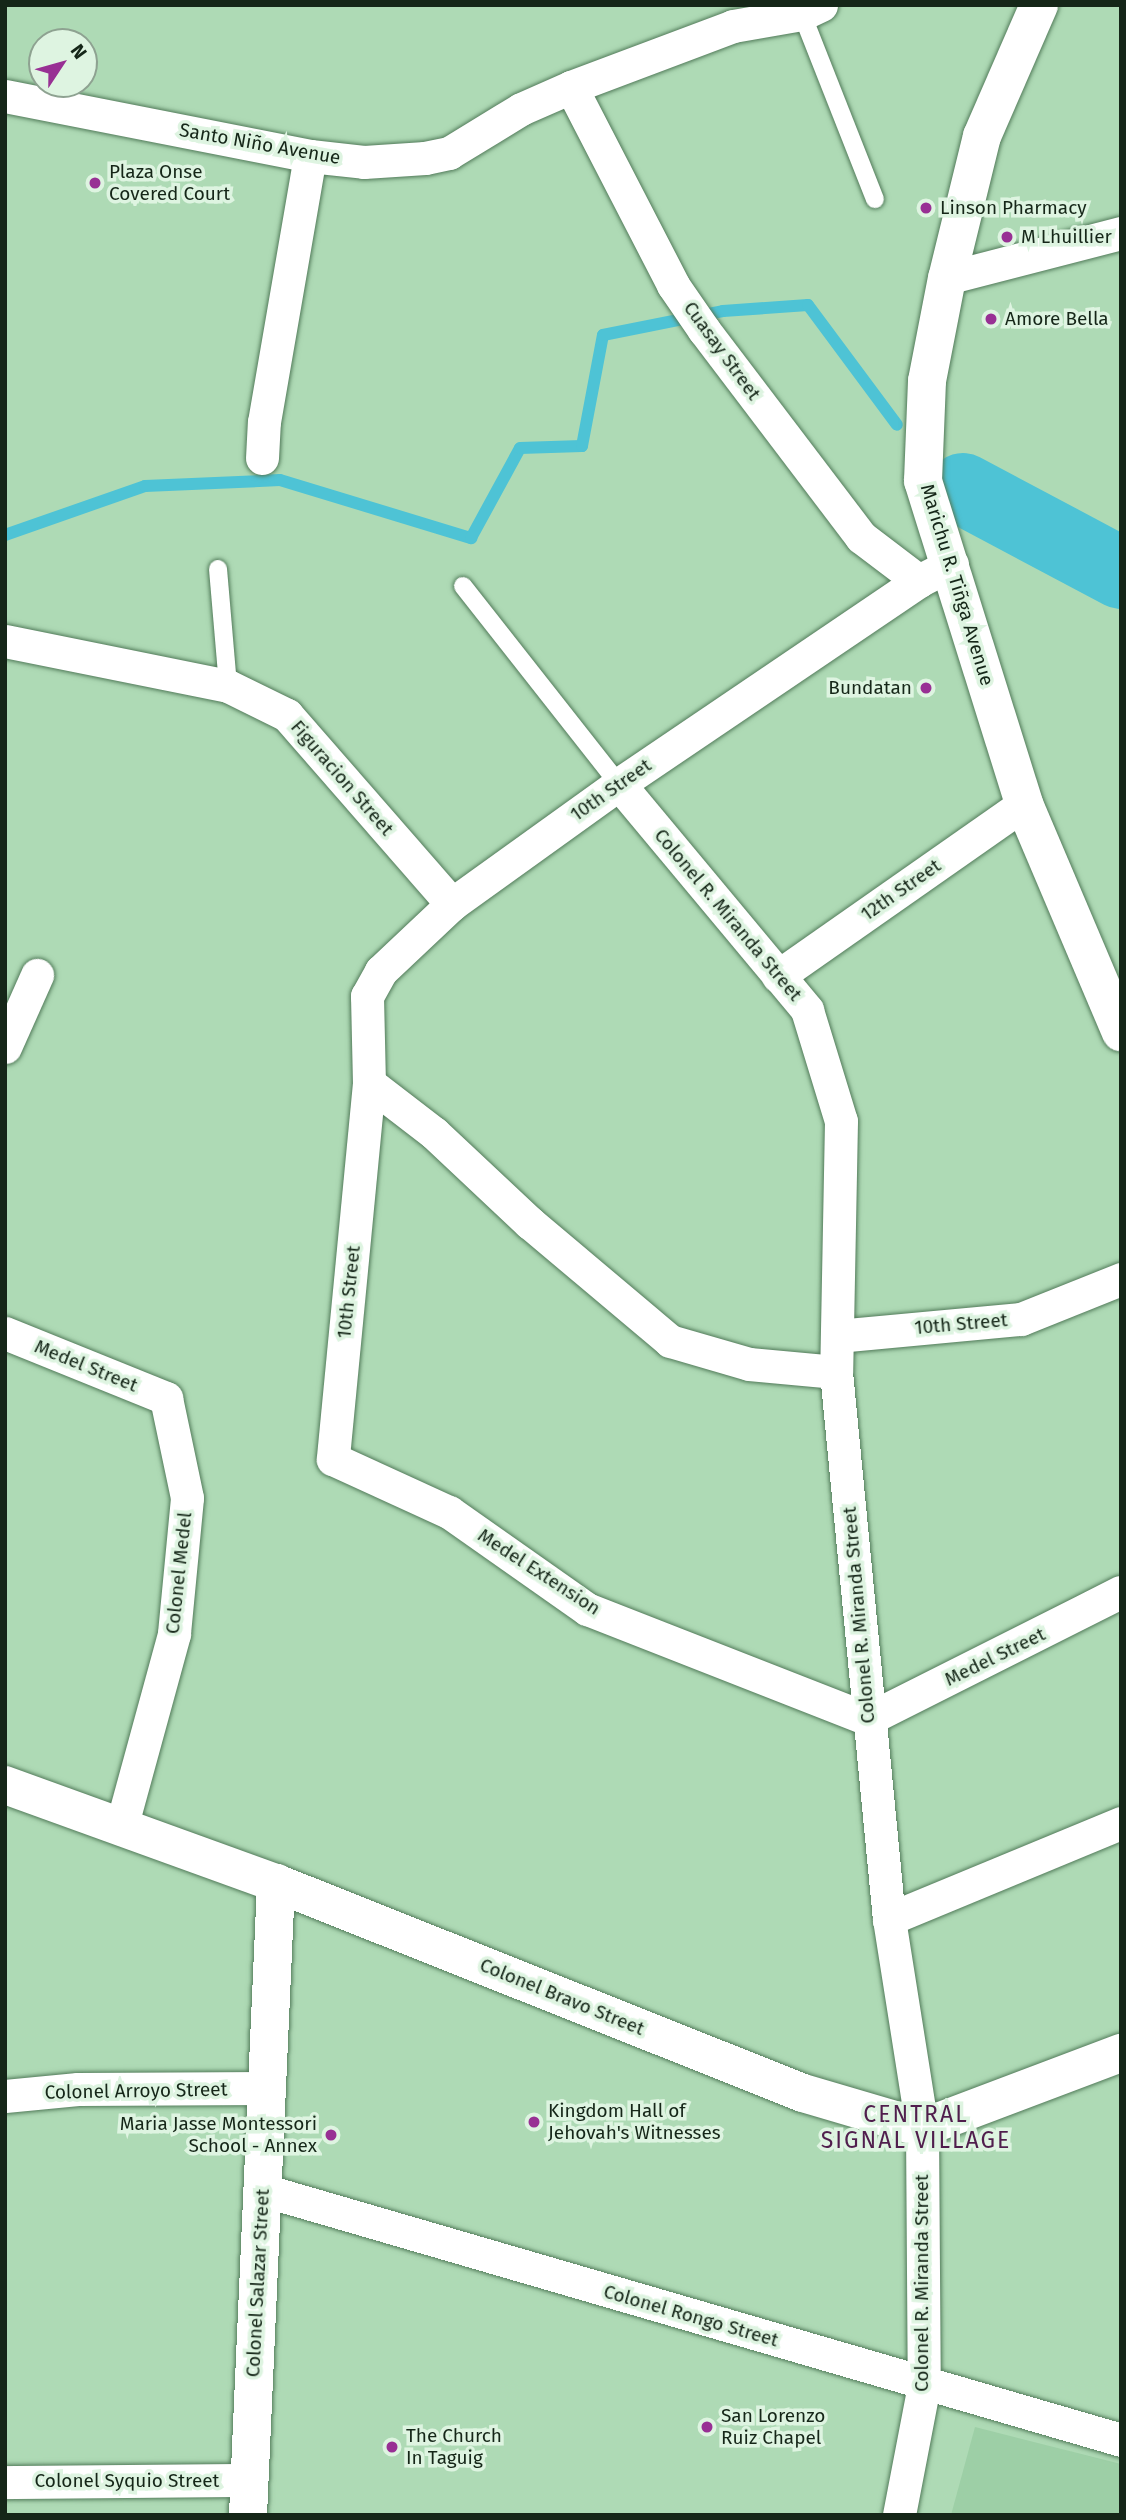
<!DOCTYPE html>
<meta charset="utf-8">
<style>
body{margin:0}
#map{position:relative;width:1126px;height:2520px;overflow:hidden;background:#aedab5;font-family:"Fira Sans",sans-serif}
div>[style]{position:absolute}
.built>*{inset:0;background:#9dcfa6}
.stream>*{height:12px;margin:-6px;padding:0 6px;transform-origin:6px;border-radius:6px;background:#4ec3d5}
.river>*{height:72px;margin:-36px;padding:0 36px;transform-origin:36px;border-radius:36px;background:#4ec3d5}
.roads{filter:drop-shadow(0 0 2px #527b5a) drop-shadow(0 0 2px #527b5a)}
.lane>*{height:18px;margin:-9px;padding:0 9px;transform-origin:9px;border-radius:9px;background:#fff}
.street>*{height:33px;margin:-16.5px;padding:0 16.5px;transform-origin:16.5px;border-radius:16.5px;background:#fff}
.secondary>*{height:38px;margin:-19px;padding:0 19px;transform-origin:19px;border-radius:19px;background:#fff}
.dots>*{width:19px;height:19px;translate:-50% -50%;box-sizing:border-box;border:4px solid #def4e1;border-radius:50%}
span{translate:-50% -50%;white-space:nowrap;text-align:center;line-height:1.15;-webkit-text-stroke:7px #def4e1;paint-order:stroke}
.street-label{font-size:19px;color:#152618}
.poi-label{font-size:19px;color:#152618}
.left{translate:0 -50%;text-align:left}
.right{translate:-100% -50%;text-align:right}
.quarter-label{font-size:23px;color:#501e4d;letter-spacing:2px}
.frame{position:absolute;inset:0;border:7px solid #152618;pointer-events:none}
.north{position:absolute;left:28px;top:28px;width:70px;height:70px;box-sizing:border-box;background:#def4e1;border:2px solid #8ea291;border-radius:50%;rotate:54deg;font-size:19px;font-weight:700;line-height:28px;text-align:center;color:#152618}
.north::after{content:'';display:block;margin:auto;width:24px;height:32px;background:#983094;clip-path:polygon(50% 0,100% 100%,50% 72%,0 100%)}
</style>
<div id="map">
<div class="built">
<div style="clip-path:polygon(975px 2427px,1121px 2464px,1121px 2515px,951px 2515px)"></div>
</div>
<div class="stream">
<div style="left:5px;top:535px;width:148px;rotate:-19.3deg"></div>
<div style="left:145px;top:486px;width:135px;rotate:-2.5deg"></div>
<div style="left:280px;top:480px;width:200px;rotate:16.9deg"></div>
<div style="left:471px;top:538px;width:102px;rotate:-61.4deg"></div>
<div style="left:520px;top:448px;width:62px;rotate:-1.8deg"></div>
<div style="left:582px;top:446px;width:113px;rotate:-79.3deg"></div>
<div style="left:603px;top:335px;width:122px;rotate:-11.3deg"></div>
<div style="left:723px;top:311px;width:85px;rotate:-4deg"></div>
<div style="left:808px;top:305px;width:149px;rotate:53.4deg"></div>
</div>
<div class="river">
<div style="left:963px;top:489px;width:179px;rotate:28deg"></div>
</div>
<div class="roads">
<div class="lane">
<div style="left:802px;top:14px;width:199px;rotate:68.5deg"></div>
<div style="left:218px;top:569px;width:117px;rotate:85.1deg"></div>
<div style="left:463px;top:586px;width:252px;rotate:51.8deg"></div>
</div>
<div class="street">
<div style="left:571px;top:87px;width:223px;rotate:62.7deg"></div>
<div style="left:673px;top:285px;width:55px;rotate:55.4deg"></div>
<div style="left:704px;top:330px;width:260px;rotate:52.8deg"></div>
<div style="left:861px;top:537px;width:73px;rotate:37.2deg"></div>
<div style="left:5px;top:96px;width:311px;rotate:11.1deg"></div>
<div style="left:310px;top:156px;width:54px;rotate:6.3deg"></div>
<div style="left:364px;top:162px;width:61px;rotate:-3.8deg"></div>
<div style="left:425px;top:158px;width:25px;rotate:-12deg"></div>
<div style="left:449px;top:153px;width:84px;rotate:-31.4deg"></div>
<div style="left:521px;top:109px;width:55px;rotate:-23.7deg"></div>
<div style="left:571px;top:87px;width:173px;rotate:-20.6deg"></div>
<div style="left:733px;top:26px;width:70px;rotate:-9.9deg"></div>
<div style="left:802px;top:14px;width:21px;rotate:-25deg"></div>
<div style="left:947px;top:278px;width:180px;rotate:-14.5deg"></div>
<div style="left:262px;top:458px;width:36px;rotate:-87deg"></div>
<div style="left:264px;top:422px;width:270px;rotate:-80.2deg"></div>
<div style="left:952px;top:564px;width:37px;rotate:153deg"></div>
<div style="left:919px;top:581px;width:362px;rotate:145.9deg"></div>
<div style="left:619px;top:784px;width:206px;rotate:144.3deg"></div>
<div style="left:452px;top:904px;width:98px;rotate:136.7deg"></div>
<div style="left:381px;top:971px;width:29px;rotate:119deg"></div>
<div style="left:367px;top:996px;width:87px;rotate:88.7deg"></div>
<div style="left:369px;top:1083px;width:378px;rotate:95.5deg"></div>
<div style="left:333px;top:1459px;width:128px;rotate:24.6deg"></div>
<div style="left:449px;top:1512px;width:169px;rotate:35.1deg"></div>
<div style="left:587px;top:1609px;width:302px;rotate:21.4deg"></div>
<div style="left:868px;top:1719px;width:283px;rotate:-26.7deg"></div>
<div style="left:5px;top:641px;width:227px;rotate:11.4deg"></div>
<div style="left:228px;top:686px;width:66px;rotate:26.2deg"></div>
<div style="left:287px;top:715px;width:251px;rotate:48.9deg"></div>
<div style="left:619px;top:784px;width:294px;rotate:50.2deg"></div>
<div style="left:807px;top:1010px;width:116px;rotate:73deg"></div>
<div style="left:841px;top:1121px;width:251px;rotate:91.1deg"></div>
<div style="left:836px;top:1372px;width:550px;rotate:84.47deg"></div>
<div style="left:889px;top:1919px;width:212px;rotate:81deg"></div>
<div style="left:922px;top:2128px;width:257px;rotate:89.6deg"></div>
<div style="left:924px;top:2385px;width:132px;rotate:100.9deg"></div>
<div style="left:778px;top:976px;width:300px;rotate:-35deg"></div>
<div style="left:5px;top:1047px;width:79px;rotate:-66deg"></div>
<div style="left:369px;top:1083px;width:82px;rotate:37.6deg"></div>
<div style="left:434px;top:1133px;width:132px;rotate:43.2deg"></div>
<div style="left:530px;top:1223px;width:183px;rotate:40.1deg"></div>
<div style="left:670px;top:1341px;width:82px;rotate:16.2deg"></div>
<div style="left:749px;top:1364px;width:87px;rotate:5.3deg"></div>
<div style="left:5px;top:1333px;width:174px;rotate:22deg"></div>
<div style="left:166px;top:1398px;width:102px;rotate:78.1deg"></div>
<div style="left:187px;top:1498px;width:137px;rotate:95.5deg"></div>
<div style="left:174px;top:1634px;width:201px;rotate:105.3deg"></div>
<div style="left:837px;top:1336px;width:185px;rotate:-5.3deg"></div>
<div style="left:1021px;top:1319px;width:108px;rotate:-21.8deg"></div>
<div style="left:889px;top:1919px;width:251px;rotate:-22.5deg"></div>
<div style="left:5px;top:2096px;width:73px;rotate:-5.5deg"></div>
<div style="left:78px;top:2089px;width:189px;rotate:-0.3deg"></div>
<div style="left:263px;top:2190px;width:894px;rotate:16.24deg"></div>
<div style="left:5px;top:2482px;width:244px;rotate:-0.5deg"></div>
</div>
<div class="secondary">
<div style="left:1039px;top:5px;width:143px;rotate:113.5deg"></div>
<div style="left:982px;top:136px;width:146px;rotate:103.8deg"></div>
<div style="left:947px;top:278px;width:105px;rotate:101deg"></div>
<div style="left:927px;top:381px;width:100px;rotate:92.3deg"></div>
<div style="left:923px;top:481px;width:338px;rotate:72.6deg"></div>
<div style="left:1024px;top:804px;width:248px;rotate:67deg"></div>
<div style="left:5px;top:1785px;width:288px;rotate:19.9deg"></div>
<div style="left:276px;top:1883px;width:567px;rotate:21.73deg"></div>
<div style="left:803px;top:2093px;width:124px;rotate:16.4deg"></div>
<div style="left:922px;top:2128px;width:213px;rotate:-20.7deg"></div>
<div style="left:248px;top:2515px;width:633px;rotate:-87.46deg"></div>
</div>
</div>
<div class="dots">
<div style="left:95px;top:183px;background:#983094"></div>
<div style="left:926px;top:208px;background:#983094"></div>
<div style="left:1007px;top:237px;background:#983094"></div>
<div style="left:991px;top:319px;background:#983094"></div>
<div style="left:926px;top:688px;background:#983094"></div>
<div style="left:534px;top:2122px;background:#983094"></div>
<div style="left:331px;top:2135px;background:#983094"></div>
<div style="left:707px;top:2427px;background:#983094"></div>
<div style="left:392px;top:2447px;background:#983094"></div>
</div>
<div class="street-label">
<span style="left:260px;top:144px;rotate:10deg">Santo Niño Avenue</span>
<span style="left:722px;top:351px;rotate:54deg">Cuasay Street</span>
<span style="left:957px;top:585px;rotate:73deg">Marichu R. Tiñga Avenue</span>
<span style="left:342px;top:778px;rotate:49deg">Figuracion Street</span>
<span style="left:611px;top:790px;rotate:-35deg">10th Street</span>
<span style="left:901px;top:890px;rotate:-35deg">12th Street</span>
<span style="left:728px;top:915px;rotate:50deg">Colonel R. Miranda Street</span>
<span style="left:349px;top:1292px;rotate:-84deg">10th Street</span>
<span style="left:961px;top:1324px;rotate:-5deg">10th Street</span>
<span style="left:86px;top:1366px;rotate:22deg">Medel Street</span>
<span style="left:539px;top:1572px;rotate:33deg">Medel Extension</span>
<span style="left:179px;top:1573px;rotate:-84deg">Colonel Medel</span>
<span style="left:859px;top:1615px;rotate:-95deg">Colonel R. Miranda Street</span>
<span style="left:995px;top:1657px;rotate:-26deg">Medel Street</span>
<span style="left:562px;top:1997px;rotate:22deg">Colonel Bravo Street</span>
<span style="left:136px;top:2091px;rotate:-1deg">Colonel Arroyo Street</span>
<span style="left:258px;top:2283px;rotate:-87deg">Colonel Salazar Street</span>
<span style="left:922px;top:2283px;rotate:-90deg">Colonel R. Miranda Street</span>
<span style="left:691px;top:2316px;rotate:16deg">Colonel Rongo Street</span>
<span style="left:127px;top:2481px">Colonel Syquio Street</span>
</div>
<div class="poi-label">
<span class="left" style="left:109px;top:183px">Plaza Onse<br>Covered Court</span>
<span class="left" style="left:940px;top:208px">Linson Pharmacy</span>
<span class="left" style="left:1021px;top:237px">M Lhuillier</span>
<span class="left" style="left:1005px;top:319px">Amore Bella</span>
<span class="right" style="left:912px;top:688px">Bundatan</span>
<span class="left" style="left:548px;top:2122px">Kingdom Hall of<br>Jehovah's Witnesses</span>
<span class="right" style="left:317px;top:2135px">Maria Jasse Montessori<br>School - Annex</span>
<span class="left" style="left:721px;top:2427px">San Lorenzo<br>Ruiz Chapel</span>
<span class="left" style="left:406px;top:2447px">The Church<br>In Taguig</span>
</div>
<div class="quarter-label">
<span style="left:916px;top:2127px">CENTRAL<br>SIGNAL VILLAGE</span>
</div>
<div class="frame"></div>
<div class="north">N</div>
</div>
